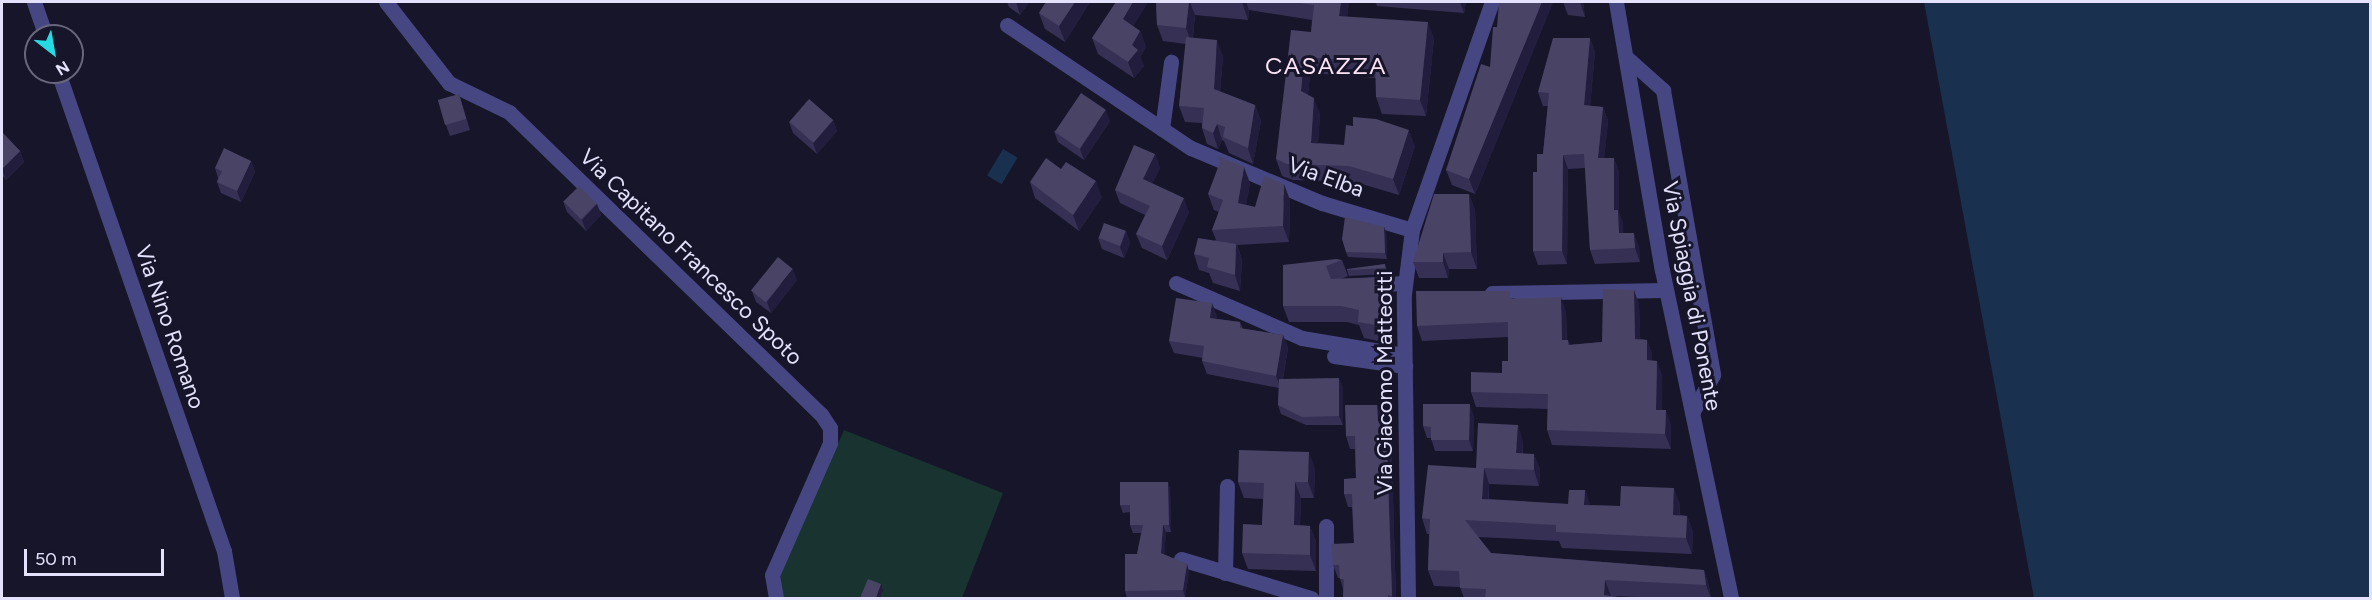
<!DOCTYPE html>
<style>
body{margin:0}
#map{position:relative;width:2372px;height:600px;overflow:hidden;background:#171529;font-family:Figtree,sans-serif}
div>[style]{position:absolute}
.green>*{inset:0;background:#183330}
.water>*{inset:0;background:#19304e;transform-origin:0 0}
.minor>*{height:15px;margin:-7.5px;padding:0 7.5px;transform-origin:7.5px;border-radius:7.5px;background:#464782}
.wall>*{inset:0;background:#363055}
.shaded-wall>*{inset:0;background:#221d3c}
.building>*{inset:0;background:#494366;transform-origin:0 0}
span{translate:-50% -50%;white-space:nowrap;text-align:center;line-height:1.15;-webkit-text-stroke:6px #171529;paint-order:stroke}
.street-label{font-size:22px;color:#e3e1fb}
.neighbourhood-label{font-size:24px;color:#fbe3f4;letter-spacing:1.5px}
.frame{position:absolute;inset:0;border:3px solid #e3e1fb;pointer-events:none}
.north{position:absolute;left:24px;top:24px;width:60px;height:60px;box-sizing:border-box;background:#171529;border:2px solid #69677d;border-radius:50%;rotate:149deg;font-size:16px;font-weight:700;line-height:24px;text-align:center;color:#e3e1fb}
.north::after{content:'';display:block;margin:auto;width:21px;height:27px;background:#26d9e2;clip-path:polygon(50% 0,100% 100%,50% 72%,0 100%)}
.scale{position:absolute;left:24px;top:549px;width:140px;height:27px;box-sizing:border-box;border:3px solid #e3e1fb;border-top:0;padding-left:8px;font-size:18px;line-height:21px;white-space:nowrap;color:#e3e1fb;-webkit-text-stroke:4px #171529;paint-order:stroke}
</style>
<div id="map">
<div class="green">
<div style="clip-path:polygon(844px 430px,1003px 493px,962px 598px,785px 598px,779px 588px,781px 570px)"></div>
</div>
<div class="water">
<div style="clip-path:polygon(1924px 2px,2370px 2px,2370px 598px,2034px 598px)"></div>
<div style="left:1003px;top:149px;width:17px;height:31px;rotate:31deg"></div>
</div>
<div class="minor">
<div style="left:34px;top:2px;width:36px;rotate:71deg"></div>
<div style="left:386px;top:2px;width:103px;rotate:52.1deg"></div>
<div style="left:449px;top:83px;width:67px;rotate:25.8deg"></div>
<div style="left:509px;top:112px;width:434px;rotate:44.1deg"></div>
<div style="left:821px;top:414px;width:17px;rotate:57deg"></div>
<div style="left:830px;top:428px;width:15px;rotate:90deg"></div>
<div style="left:830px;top:443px;width:144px;rotate:113.7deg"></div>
<div style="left:772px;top:575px;width:23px;rotate:80deg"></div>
<div style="left:1616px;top:2px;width:272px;rotate:80.3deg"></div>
<div style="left:1662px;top:270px;width:335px;rotate:78.1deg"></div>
<div style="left:1007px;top:25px;width:221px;rotate:33.8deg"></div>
<div style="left:1191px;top:148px;width:142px;rotate:22.8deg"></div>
<div style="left:1322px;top:203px;width:94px;rotate:16.7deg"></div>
<div style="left:1626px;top:57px;width:50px;rotate:41.7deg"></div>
<div style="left:1663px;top:90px;width:289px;rotate:80deg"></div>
<div style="left:1713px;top:375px;width:43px;rotate:118.9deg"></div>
<div style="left:58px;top:72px;width:507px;rotate:70.89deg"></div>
<div style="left:224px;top:551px;width:48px;rotate:80.3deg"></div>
<div style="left:1162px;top:129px;width:68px;rotate:-82.3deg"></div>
<div style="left:1176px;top:283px;width:137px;rotate:23.6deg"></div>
<div style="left:1302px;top:338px;width:103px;rotate:9.5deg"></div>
<div style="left:1366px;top:285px;width:39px;rotate:-3deg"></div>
<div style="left:1492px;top:293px;width:174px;rotate:-1deg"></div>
<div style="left:1334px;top:356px;width:72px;rotate:8deg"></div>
<div style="left:1181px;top:559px;width:136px;rotate:16.7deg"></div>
<div style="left:1225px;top:573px;width:87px;rotate:-88.7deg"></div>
<div style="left:1326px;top:598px;width:72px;rotate:-90deg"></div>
<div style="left:1408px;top:598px;width:304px;rotate:-90.8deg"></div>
<div style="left:1404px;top:294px;width:64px;rotate:-82.9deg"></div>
<div style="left:1412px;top:230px;width:242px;rotate:-70.7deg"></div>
</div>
<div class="wall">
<div style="clip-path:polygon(1007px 2px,1029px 2px,1020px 15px,1009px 7px)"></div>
<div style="clip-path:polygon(1046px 2px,1090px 2px,1065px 42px,1045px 29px,1039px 13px)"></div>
<div style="clip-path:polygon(1116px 2px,1148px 2px,1133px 26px,1140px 31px,1146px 47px,1140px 57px,1144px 66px,1134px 78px,1098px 54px,1092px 38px)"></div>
<div style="clip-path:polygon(1156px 2px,1349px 2px,1347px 17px,1434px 38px,1426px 116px,1382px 114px,1376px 97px,1376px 78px,1310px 73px,1308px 95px,1320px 114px,1318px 143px,1344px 145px,1415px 146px,1399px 195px,1355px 182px,1293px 180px,1282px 176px,1276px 159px,1311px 32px,1312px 20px,1249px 10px,1248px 20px,1195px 15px,1193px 38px,1223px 56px,1220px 92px,1255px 105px,1261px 121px,1253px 164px,1229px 153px,1224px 141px,1222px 140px,1218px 149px,1207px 144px,1202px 128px,1202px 123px,1185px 122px,1179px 106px,1186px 44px,1163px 41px,1157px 25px)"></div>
<div style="clip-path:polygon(1375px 2px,1466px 2px,1464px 13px,1377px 6px)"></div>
<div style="clip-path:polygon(1553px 2px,1475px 194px,1452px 185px,1446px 170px,1490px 67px,1497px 27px)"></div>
<div style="clip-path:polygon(1563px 2px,1583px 2px,1585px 17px,1568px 15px)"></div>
<div style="clip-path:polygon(1590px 38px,1595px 52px,1590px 106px,1603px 107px,1608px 121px,1604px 158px,1614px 158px,1619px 172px,1619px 213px,1623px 223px,1623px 233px,1639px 247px,1640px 262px,1595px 264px,1590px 250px,1585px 168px,1568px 169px,1567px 264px,1538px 265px,1533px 251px,1537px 172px,1543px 154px,1548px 106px,1543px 106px,1538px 92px)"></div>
<div style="clip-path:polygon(459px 94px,470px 130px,450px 136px,446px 125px)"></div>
<div style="clip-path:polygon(833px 120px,837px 131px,817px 154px,793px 133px,789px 122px)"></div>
<div style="clip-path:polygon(1110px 121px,1084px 160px,1058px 142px,1054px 131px)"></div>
<div style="clip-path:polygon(2px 132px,20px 151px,24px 162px,6px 180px,2px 175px)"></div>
<div style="clip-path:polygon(1155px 154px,1160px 168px,1152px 184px,1189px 212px,1167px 260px,1142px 248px,1136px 234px,1145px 215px,1120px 203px,1115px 190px)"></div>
<div style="clip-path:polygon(251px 161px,255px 172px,241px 202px,221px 193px,217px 182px,218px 178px,215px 168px)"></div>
<div style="clip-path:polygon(1030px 182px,1102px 197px,1079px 231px,1035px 198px)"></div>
<div style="clip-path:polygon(1250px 183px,1246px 205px,1255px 207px,1290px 200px,1289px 242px,1237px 245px,1242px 260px,1240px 291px,1213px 283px,1209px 273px,1199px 270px,1194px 254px,1216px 240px,1212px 230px,1219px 212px,1214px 210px,1208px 194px)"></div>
<div style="clip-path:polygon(1469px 194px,1475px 210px,1477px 269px,1449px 269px,1448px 278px,1419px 278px,1413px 262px)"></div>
<div style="clip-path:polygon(563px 201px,597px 204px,601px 215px,586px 231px,567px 212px)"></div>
<div style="clip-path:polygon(1384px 227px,1386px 232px,1387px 259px,1348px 257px,1346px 252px)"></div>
<div style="clip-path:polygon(1126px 231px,1130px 243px,1124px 258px,1102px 249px,1098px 238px)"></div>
<div style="clip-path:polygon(1342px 260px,1348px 276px,1341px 279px,1382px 277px,1388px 294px,1388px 343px,1364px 338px,1359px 325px,1347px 322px,1289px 322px,1283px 306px,1283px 265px)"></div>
<div style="clip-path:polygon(1385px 264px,1387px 270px,1387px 274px,1349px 276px,1347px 270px)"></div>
<div style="clip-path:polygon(797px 280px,771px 313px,756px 302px,752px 291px)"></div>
<div style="clip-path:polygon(1634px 290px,1639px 305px,1640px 339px,1647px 340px,1652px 354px,1652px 361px,1662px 375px,1662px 410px,1671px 425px,1671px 449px,1552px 445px,1547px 430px,1548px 409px,1476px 407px,1471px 392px,1502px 373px,1508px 361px,1508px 337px,1422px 341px,1417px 326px,1513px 298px,1566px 312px,1567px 340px,1568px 340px,1570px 345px,1602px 342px)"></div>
<div style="clip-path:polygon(1217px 316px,1216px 319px,1240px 322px,1243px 329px,1283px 335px,1288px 348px,1283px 379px,1343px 387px,1343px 425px,1306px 425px,1281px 414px,1278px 405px,1279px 388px,1207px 374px,1202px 361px,1203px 358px,1174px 353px,1169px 341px)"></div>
<div style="clip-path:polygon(1377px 405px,1382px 417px,1382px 421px,1391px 433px,1396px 598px,1343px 598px,1343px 589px,1340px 578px,1338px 578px,1333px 565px,1354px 543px,1352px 507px,1348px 507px,1344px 494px,1356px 478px,1355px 449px,1350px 449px,1346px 436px)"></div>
<div style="clip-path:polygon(1474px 416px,1473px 451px,1435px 451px,1431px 438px,1427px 438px,1423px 426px)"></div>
<div style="clip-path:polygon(1523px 441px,1523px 454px,1534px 454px,1540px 470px,1539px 486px,1489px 484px,1489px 499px,1568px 504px,1585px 490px,1590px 505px,1620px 506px,1680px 504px,1680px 515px,1687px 516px,1693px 532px,1692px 554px,1562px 548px,1559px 541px,1478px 537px,1491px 553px,1704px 570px,1709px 586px,1711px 598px,1659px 598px,1612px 596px,1624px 598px,1464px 598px,1460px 587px,1434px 586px,1428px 570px,1429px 534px,1427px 534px,1422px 518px,1476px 468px)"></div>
<div style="clip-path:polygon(1315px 468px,1314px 498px,1301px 498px,1300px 525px,1310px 526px,1316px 542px,1316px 571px,1248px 569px,1242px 553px,1262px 525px,1263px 499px,1244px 498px,1238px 482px)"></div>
<div style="clip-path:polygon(1168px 482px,1170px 489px,1171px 532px,1166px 532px,1164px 555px,1187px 564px,1189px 572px,1185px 597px,1127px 598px,1125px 591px,1137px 554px,1141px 533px,1133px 533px,1130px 525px,1130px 512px,1123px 513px,1120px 505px)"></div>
</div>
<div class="shaded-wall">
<div style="clip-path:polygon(1016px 2px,1029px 2px,1020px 15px)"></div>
<div style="clip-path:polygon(1075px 2px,1090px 2px,1065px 42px,1059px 26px)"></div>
<div style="clip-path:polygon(1133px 2px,1148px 2px,1128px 35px,1123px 19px)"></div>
<div style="clip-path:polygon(1189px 2px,1190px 2px,1195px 15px,1192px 45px,1186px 28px)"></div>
<div style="clip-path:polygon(1242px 2px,1246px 2px,1249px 10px,1248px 20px)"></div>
<div style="clip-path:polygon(1341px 2px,1349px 2px,1345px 33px,1339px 16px)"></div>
<div style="clip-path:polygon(1460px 2px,1466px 2px,1464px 13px)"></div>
<div style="clip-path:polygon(1542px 2px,1553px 2px,1475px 194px,1469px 179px)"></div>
<div style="clip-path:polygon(1580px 2px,1583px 2px,1585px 17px)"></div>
<div style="clip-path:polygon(1428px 22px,1434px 38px,1426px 116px,1420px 100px)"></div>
<div style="clip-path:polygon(1140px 31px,1146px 47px,1140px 57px,1144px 66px,1134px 78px,1128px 62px,1132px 45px)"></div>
<div style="clip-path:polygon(1590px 38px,1595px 52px,1589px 119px,1584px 105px)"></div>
<div style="clip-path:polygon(1217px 40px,1223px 56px,1219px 105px,1214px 89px)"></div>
<div style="clip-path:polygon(1304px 57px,1310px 73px,1307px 107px,1301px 91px)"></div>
<div style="clip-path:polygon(1314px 98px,1320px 114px,1317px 159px,1311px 143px)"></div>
<div style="clip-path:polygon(1255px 105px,1261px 121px,1253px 164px,1248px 148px)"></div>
<div style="clip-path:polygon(1603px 107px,1608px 121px,1603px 172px,1598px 158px)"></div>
<div style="clip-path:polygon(1106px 110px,1110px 121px,1084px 160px,1080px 149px)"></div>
<div style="clip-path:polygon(833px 120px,837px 131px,817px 154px,813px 143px)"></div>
<div style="clip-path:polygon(1217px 124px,1222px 140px,1218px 149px,1213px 133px)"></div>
<div style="clip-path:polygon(1409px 130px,1415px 146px,1399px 195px,1393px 179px)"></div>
<div style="clip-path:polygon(20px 151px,24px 162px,6px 180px,2px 169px)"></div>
<div style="clip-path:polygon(1155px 154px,1160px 168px,1148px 193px,1143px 179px)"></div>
<div style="clip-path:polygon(1563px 155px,1568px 169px,1567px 264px,1562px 251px)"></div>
<div style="clip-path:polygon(1614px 158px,1619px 172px,1619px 213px,1623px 223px,1624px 247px,1619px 233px,1614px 210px)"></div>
<div style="clip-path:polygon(251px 161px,255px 172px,241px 202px,237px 191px)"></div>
<div style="clip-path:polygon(1244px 167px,1250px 183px,1244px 219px,1238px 203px)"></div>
<div style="clip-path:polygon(1096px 181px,1102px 197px,1079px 231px,1073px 215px)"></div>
<div style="clip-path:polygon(1284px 184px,1290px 200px,1289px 242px,1283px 226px)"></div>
<div style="clip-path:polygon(1469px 194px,1475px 210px,1477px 269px,1471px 252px)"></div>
<div style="clip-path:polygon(1184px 198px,1189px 212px,1167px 260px,1162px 246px)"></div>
<div style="clip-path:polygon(597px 204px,601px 215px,586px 231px,582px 220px)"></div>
<div style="clip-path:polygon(1384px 227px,1386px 232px,1387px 259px,1385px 253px)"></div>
<div style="clip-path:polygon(1126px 231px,1130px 243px,1124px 258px,1120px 247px)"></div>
<div style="clip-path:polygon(1634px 233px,1639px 247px,1640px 262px,1635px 248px)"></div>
<div style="clip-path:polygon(1236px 244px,1242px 260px,1240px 291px,1235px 275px)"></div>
<div style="clip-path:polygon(1443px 253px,1449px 269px,1448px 278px,1443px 262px)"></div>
<div style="clip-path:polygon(793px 269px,797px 280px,771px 313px,767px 302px)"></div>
<div style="clip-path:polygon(1382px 277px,1388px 294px,1388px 343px,1383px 326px)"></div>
<div style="clip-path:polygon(1634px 290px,1639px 305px,1641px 354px,1635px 339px)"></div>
<div style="clip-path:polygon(1561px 297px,1566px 312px,1567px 355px,1562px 340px)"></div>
<div style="clip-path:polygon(1212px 303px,1217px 316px,1214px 331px,1210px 318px)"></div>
<div style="clip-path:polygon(1283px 335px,1288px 348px,1281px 388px,1276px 376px)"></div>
<div style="clip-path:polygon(1647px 340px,1652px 354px,1653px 375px,1647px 360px)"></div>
<div style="clip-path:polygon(1657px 361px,1662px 375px,1662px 425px,1656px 410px)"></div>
<div style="clip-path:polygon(1339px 378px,1343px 387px,1343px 425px,1339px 416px)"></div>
<div style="clip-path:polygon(1470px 404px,1474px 416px,1473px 451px,1469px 440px)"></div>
<div style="clip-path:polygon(1377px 405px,1382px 417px,1382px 433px,1378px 421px)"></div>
<div style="clip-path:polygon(1666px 410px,1671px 425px,1671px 449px,1665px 434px)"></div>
<div style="clip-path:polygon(1386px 420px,1391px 433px,1396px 598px,1393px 598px,1392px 596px)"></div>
<div style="clip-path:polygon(1518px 425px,1523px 441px,1522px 470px,1516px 453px)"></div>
<div style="clip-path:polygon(1309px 452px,1315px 468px,1314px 498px,1308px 482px)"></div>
<div style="clip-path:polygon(1534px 454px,1540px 470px,1539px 486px,1534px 470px)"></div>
<div style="clip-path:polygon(1484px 468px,1489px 484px,1488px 515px,1482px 499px)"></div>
<div style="clip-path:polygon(1168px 482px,1170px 489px,1171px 532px,1169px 525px)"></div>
<div style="clip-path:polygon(1295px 482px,1301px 498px,1299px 541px,1294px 525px)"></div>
<div style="clip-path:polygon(1674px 488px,1680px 504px,1679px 531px,1673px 515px)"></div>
<div style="clip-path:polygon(1585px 490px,1591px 507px,1584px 505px)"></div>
<div style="clip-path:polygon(1687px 516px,1693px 532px,1692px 554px,1686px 538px)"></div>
<div style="clip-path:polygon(1163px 525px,1166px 532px,1164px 560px,1161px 553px)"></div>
<div style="clip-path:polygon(1310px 526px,1316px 542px,1316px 571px,1310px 555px)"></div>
<div style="clip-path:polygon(1187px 564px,1189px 572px,1185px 597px,1183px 590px)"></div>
<div style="clip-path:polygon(1704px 570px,1709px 586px,1711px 598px,1706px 585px)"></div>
<div style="clip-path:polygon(1605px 580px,1611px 596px,1604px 595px)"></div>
<div style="clip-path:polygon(881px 584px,883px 590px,880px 598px,876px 598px)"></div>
</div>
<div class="building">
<div style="clip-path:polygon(1046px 2px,1075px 2px,1059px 26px,1039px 13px)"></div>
<div style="clip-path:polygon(1116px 2px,1133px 2px,1123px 19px,1140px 31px,1132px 45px,1138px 50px,1128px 62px,1092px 38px)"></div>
<div style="clip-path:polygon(1156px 2px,1189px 2px,1186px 28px,1157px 25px)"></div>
<div style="clip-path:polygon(1224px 2px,1242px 2px,1242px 3px)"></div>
<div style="clip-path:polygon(1292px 2px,1341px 2px,1339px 16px,1428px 22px,1420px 100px,1376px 97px,1375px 62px,1304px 57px,1301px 91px,1314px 98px,1311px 143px,1344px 145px,1346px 125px,1353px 126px,1353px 117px,1376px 119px,1409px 130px,1393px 179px,1349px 166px,1287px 164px,1276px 159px,1291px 30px,1311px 32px,1314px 5px)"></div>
<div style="clip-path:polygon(1499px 2px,1542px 2px,1469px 179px,1446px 170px,1481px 64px,1490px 67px,1493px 27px,1497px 27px)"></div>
<div style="clip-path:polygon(1186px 37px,1217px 40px,1214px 89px,1255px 105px,1248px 148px,1223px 137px,1225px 127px,1217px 124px,1213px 133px,1202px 128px,1204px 108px,1179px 106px)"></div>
<div style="clip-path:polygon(1553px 38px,1590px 38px,1584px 105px,1603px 107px,1598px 158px,1614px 158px,1614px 210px,1618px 210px,1619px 233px,1634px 233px,1635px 248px,1590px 250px,1584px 154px,1563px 155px,1562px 251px,1533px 251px,1533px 172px,1537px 172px,1537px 154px,1543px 154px,1549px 93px,1538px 92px)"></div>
<div style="left:1081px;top:93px;width:30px;height:47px;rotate:34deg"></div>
<div style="left:459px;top:94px;width:26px;height:22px;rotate:74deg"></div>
<div style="left:809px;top:99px;width:32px;height:30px;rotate:41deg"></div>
<div style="clip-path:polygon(2px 132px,20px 151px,2px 169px)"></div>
<div style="clip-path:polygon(1134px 145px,1155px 154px,1143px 179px,1184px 198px,1162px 246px,1136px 234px,1150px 206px,1115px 190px)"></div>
<div style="clip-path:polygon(224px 148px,251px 161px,237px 191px,217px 182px,222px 171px,215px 168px)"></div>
<div style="clip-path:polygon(1218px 156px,1244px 167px,1238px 203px,1255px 207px,1264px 176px,1284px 184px,1283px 226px,1212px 230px,1223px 200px,1208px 194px,1220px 162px)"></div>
<div style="clip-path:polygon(1046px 158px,1061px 169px,1066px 162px,1096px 181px,1073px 215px,1030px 182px)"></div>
<div style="left:579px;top:186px;width:25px;height:22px;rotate:45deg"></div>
<div style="clip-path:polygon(1434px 194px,1469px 194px,1471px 252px,1443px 253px,1443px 262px,1413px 262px)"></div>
<div style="clip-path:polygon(1345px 217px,1384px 227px,1385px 253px,1346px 252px,1342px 239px)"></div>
<div style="left:1104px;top:223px;width:23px;height:16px;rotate:20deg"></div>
<div style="clip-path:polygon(1198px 238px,1236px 244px,1235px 275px,1207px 267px,1209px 258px,1194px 254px)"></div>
<div style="left:778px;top:257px;width:19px;height:43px;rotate:39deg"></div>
<div style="clip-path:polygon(1336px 259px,1342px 260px,1326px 266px,1331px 279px,1382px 277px,1383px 326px,1358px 322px,1359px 310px,1341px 306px,1283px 306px,1283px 265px)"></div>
<div style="clip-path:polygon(1385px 264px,1385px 268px,1347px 270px,1347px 269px)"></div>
<div style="clip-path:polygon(1603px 289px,1634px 290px,1635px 339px,1647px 340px,1647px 360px,1657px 361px,1656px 410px,1666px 410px,1665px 434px,1547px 430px,1548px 394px,1471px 392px,1471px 372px,1502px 373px,1502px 361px,1508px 361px,1508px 322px,1417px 326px,1416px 291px,1510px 291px,1510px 299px,1561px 297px,1562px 340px,1568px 340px,1568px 345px,1602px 342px)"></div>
<div style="clip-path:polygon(1176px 298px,1212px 303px,1210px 318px,1240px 322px,1240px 328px,1283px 335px,1276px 376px,1202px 361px,1204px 346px,1169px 341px)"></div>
<div style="clip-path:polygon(1339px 378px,1339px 416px,1302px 417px,1278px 405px,1279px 379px)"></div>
<div style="clip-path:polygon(1423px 404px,1470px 404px,1469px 440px,1431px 440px,1431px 427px,1423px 426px)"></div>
<div style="clip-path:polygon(1345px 405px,1377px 405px,1378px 421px,1386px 420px,1392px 596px,1388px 595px,1388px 598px,1343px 598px,1344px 579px,1340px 579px,1339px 565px,1333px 565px,1331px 544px,1354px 543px,1352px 494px,1344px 494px,1344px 479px,1356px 478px,1355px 436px,1346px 436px)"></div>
<div style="clip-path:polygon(1478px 423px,1518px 425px,1516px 453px,1534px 454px,1534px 470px,1484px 468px,1482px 499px,1568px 504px,1569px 490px,1585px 490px,1584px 505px,1620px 506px,1621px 486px,1674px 488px,1673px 515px,1687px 516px,1686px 538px,1556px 532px,1556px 525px,1465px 520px,1491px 553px,1704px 570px,1706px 585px,1605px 580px,1604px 595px,1624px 598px,1485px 598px,1486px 589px,1460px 588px,1459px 571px,1428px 570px,1430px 519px,1422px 518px,1428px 465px,1476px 468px)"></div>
<div style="clip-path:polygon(1239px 450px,1309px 452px,1308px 482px,1295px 482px,1294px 525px,1310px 526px,1310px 555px,1242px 553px,1243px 524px,1262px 525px,1264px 483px,1238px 482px)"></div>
<div style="clip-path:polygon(1120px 482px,1168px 482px,1169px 525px,1163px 525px,1161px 553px,1187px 564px,1183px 590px,1125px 591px,1125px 554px,1137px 554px,1143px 525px,1130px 525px,1130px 505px,1120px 505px)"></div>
<div style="clip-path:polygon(868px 579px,881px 584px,876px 598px,860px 598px)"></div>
</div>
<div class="street-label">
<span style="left:1326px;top:177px;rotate:20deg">Via Elba</span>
<span style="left:691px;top:257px;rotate:44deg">Via Capitano Francesco Spoto</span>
<span style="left:1692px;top:296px;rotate:79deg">Via Spiaggia di Ponente</span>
<span style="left:170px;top:327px;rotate:71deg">Via Nino Romano</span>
<span style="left:1385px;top:383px;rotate:-90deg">Via Giacomo Matteotti</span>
</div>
<div class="neighbourhood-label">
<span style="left:1326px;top:66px">CASAZZA</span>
</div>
<div class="frame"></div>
<div class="north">N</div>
<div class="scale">50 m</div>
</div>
